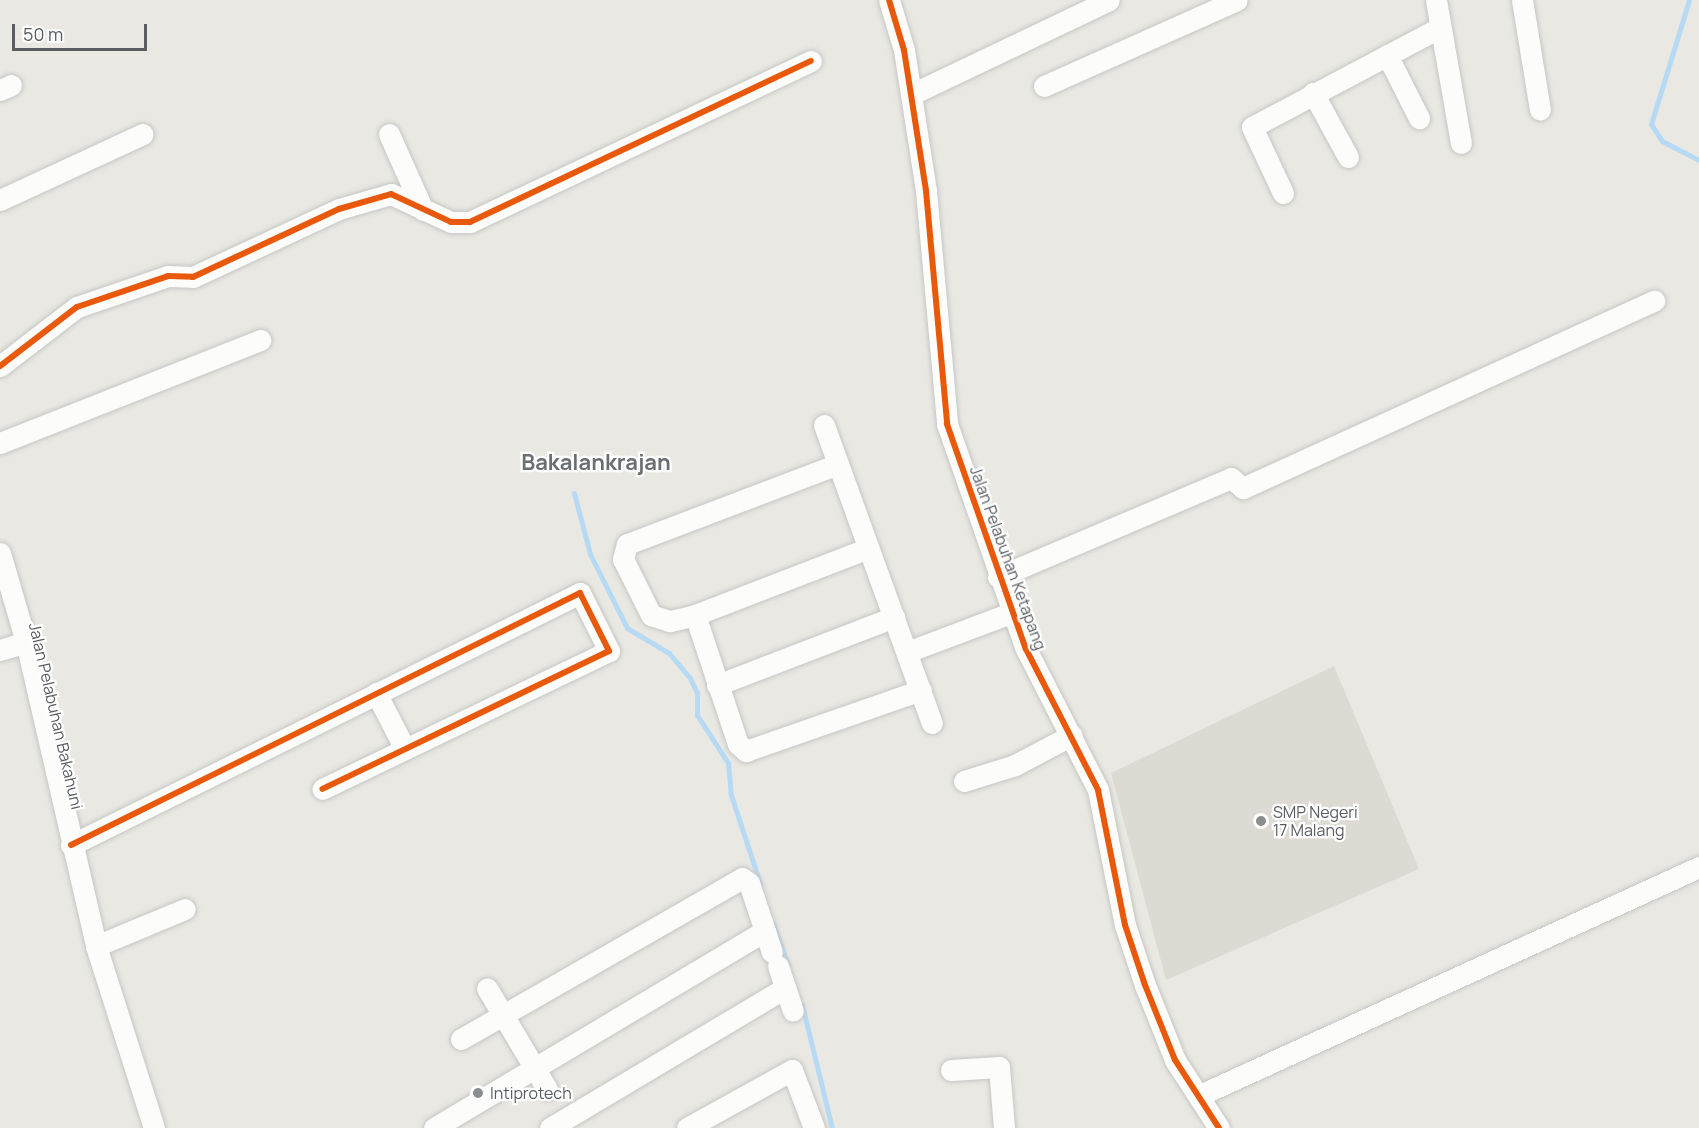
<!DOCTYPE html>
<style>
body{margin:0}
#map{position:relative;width:1699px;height:1128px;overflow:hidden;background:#e9e8e3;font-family:Manrope,sans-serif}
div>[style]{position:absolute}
.education>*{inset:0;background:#dcdad3}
.stream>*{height:5px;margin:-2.5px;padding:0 2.5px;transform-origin:2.5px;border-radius:2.5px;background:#b7daf4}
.roads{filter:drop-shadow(0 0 2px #c6c6c5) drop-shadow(0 0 2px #c6c6c5)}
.street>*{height:21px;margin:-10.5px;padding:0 10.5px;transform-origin:10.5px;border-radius:10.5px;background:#fcfcfb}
.cycleway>*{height:6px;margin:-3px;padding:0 3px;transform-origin:3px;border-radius:3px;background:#e8590c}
.dots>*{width:16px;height:16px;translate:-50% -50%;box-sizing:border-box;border:3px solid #fff;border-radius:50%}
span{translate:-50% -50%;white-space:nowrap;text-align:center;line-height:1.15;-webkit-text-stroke:4.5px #fff;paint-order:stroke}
.street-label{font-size:16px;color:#595d61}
.poi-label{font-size:16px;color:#595d61}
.left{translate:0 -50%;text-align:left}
.district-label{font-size:22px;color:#6a6f73;font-weight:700}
.scale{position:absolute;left:12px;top:24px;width:135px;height:27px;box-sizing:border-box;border:3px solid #595d61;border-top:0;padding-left:8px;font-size:18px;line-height:21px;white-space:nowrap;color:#595d61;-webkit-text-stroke:4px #fff;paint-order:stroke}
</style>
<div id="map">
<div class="education">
<div style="clip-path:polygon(1334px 666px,1419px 869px,1166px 980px,1111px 773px)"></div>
</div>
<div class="stream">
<div style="left:1689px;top:0;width:130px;rotate:107deg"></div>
<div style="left:1651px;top:124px;width:20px;rotate:57deg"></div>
<div style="left:1662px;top:141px;width:42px;rotate:27.2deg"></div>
<div style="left:574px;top:493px;width:63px;rotate:75.3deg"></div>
<div style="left:590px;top:554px;width:83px;rotate:63.4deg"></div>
<div style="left:627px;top:628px;width:49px;rotate:30.8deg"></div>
<div style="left:669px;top:653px;width:33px;rotate:50deg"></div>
<div style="left:690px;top:678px;width:17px;rotate:65deg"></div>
<div style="left:697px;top:693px;width:22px;rotate:90deg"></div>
<div style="left:697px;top:715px;width:57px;rotate:57.1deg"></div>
<div style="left:728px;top:763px;width:32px;rotate:85deg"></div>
<div style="left:731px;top:795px;width:93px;rotate:71.8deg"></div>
<div style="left:773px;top:923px;width:45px;rotate:70.3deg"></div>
<div style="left:802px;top:1005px;width:127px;rotate:76.3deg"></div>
</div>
<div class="roads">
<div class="street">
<div style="left:889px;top:0;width:52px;rotate:73.3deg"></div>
<div style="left:904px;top:50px;width:143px;rotate:81.1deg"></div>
<div style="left:926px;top:191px;width:234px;rotate:84.8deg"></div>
<div style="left:947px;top:424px;width:238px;rotate:70.7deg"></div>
<div style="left:1026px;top:649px;width:158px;rotate:62.9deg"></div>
<div style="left:1098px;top:790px;width:138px;rotate:78.7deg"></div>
<div style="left:1125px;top:925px;width:63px;rotate:71.6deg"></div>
<div style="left:1145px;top:985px;width:81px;rotate:68.2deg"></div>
<div style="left:1175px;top:1060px;width:81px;rotate:57.1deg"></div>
<div style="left:1436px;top:0;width:145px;rotate:80.1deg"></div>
<div style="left:1522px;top:0;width:111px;rotate:80.7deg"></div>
<div style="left:1387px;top:55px;width:71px;rotate:63.1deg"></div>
<div style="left:1044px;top:86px;width:211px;rotate:-24deg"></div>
<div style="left:0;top:90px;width:12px;rotate:-24deg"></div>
<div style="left:1313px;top:93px;width:73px;rotate:61.3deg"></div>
<div style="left:912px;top:94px;width:218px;rotate:-25.5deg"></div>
<div style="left:389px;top:134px;width:83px;rotate:65.9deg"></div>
<div style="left:1283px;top:193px;width:73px;rotate:-115.2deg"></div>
<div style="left:1252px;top:127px;width:212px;rotate:-27.9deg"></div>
<div style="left:0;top:200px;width:157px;rotate:-24.8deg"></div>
<div style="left:0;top:366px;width:97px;rotate:-37.5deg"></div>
<div style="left:77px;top:307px;width:96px;rotate:-18.8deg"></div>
<div style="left:168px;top:276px;width:25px;rotate:2deg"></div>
<div style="left:193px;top:277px;width:161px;rotate:-25deg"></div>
<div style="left:339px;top:209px;width:54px;rotate:-16.1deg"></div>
<div style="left:391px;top:194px;width:66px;rotate:25deg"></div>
<div style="left:451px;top:222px;width:19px"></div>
<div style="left:470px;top:222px;width:377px;rotate:-25.3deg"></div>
<div style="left:824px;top:425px;width:317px;rotate:70.1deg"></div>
<div style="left:0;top:443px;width:280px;rotate:-21.6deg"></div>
<div style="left:838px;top:464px;width:226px;rotate:159.2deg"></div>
<div style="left:627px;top:544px;width:16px;rotate:105deg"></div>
<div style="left:623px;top:559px;width:63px;rotate:63.4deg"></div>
<div style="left:651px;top:615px;width:20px;rotate:18deg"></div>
<div style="left:670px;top:621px;width:26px;rotate:-13deg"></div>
<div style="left:695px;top:615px;width:136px;rotate:71.6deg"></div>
<div style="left:738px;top:744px;width:11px;rotate:41deg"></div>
<div style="left:746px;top:751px;width:185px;rotate:-19.2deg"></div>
<div style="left:0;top:553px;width:93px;rotate:73.7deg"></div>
<div style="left:26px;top:642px;width:312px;rotate:77deg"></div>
<div style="left:96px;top:946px;width:191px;rotate:72.3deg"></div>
<div style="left:998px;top:577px;width:253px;rotate:-23deg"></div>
<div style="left:1231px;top:478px;width:16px;rotate:40deg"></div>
<div style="left:1243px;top:488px;width:452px;rotate:-24.5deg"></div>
<div style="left:695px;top:615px;width:186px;rotate:-21.1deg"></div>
<div style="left:0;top:650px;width:27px;rotate:-17deg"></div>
<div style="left:907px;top:652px;width:111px;rotate:-20.6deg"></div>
<div style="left:717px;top:685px;width:190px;rotate:-21deg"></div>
<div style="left:376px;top:693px;width:63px;rotate:62.6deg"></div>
<div style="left:964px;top:781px;width:53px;rotate:-17.4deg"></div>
<div style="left:1015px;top:765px;width:64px;rotate:-27.8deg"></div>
<div style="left:71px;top:845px;width:568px;rotate:-26.34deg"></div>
<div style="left:580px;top:593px;width:65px;rotate:63.4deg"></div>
<div style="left:609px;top:651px;width:318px;rotate:154.3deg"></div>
<div style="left:96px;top:946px;width:96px;rotate:-22.6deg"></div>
<div style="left:778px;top:966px;width:47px;rotate:71.6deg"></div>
<div style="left:461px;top:1039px;width:48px;rotate:-29.7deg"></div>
<div style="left:503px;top:1015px;width:31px;rotate:-121deg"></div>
<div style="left:951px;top:1070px;width:48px;rotate:-3.6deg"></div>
<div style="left:999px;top:1067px;width:61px;rotate:85.3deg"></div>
<div style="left:547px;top:1089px;width:86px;rotate:-120.7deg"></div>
<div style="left:503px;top:1015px;width:275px;rotate:-29.8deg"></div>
<div style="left:742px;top:878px;width:9px;rotate:36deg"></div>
<div style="left:749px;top:883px;width:51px;rotate:71.6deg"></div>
<div style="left:1200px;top:1095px;width:549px;rotate:-24.56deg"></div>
<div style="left:434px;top:1128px;width:385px;rotate:-30.8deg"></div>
<div style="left:765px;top:931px;width:22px;rotate:72deg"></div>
<div style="left:550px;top:1128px;width:274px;rotate:-30.8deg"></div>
<div style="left:687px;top:1128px;width:120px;rotate:-28.9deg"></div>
<div style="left:792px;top:1070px;width:62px;rotate:69.2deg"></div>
</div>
</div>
<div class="cycleway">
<div style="left:889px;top:0;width:52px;rotate:73.3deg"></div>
<div style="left:904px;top:50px;width:143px;rotate:81.1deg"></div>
<div style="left:926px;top:191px;width:234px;rotate:84.8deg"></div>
<div style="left:947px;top:424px;width:238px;rotate:70.7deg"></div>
<div style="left:1026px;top:649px;width:158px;rotate:62.9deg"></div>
<div style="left:1098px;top:790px;width:138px;rotate:78.7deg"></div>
<div style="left:1125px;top:925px;width:63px;rotate:71.6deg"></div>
<div style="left:1145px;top:985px;width:81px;rotate:68.2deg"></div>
<div style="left:1175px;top:1060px;width:81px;rotate:57.1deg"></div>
<div style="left:0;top:366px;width:97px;rotate:-37.5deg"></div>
<div style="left:77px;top:307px;width:96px;rotate:-18.8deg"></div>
<div style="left:168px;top:276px;width:25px;rotate:2deg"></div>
<div style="left:193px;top:277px;width:161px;rotate:-25deg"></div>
<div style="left:339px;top:209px;width:54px;rotate:-16.1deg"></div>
<div style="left:391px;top:194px;width:66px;rotate:25deg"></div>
<div style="left:451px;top:222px;width:19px"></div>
<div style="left:470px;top:222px;width:377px;rotate:-25.3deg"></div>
<div style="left:71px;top:845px;width:568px;rotate:-26.34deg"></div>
<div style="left:580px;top:593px;width:65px;rotate:63.4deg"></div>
<div style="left:609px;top:651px;width:318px;rotate:154.3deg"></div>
</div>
<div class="dots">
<div style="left:1261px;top:821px;background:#8b8e8e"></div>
<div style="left:478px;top:1093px;background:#8b8e8e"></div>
</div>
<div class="street-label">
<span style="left:1008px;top:558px;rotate:70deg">Jalan Pelabuhan Ketapang</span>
<span style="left:56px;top:716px;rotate:77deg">Jalan Pelabuhan Bakahuni</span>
</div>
<div class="poi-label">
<span class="left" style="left:1273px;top:821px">SMP Negeri<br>17 Malang</span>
<span class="left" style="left:490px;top:1093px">Intiprotech</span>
</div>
<div class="district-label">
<span style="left:596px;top:463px">Bakalankrajan</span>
</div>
<div class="scale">50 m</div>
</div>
